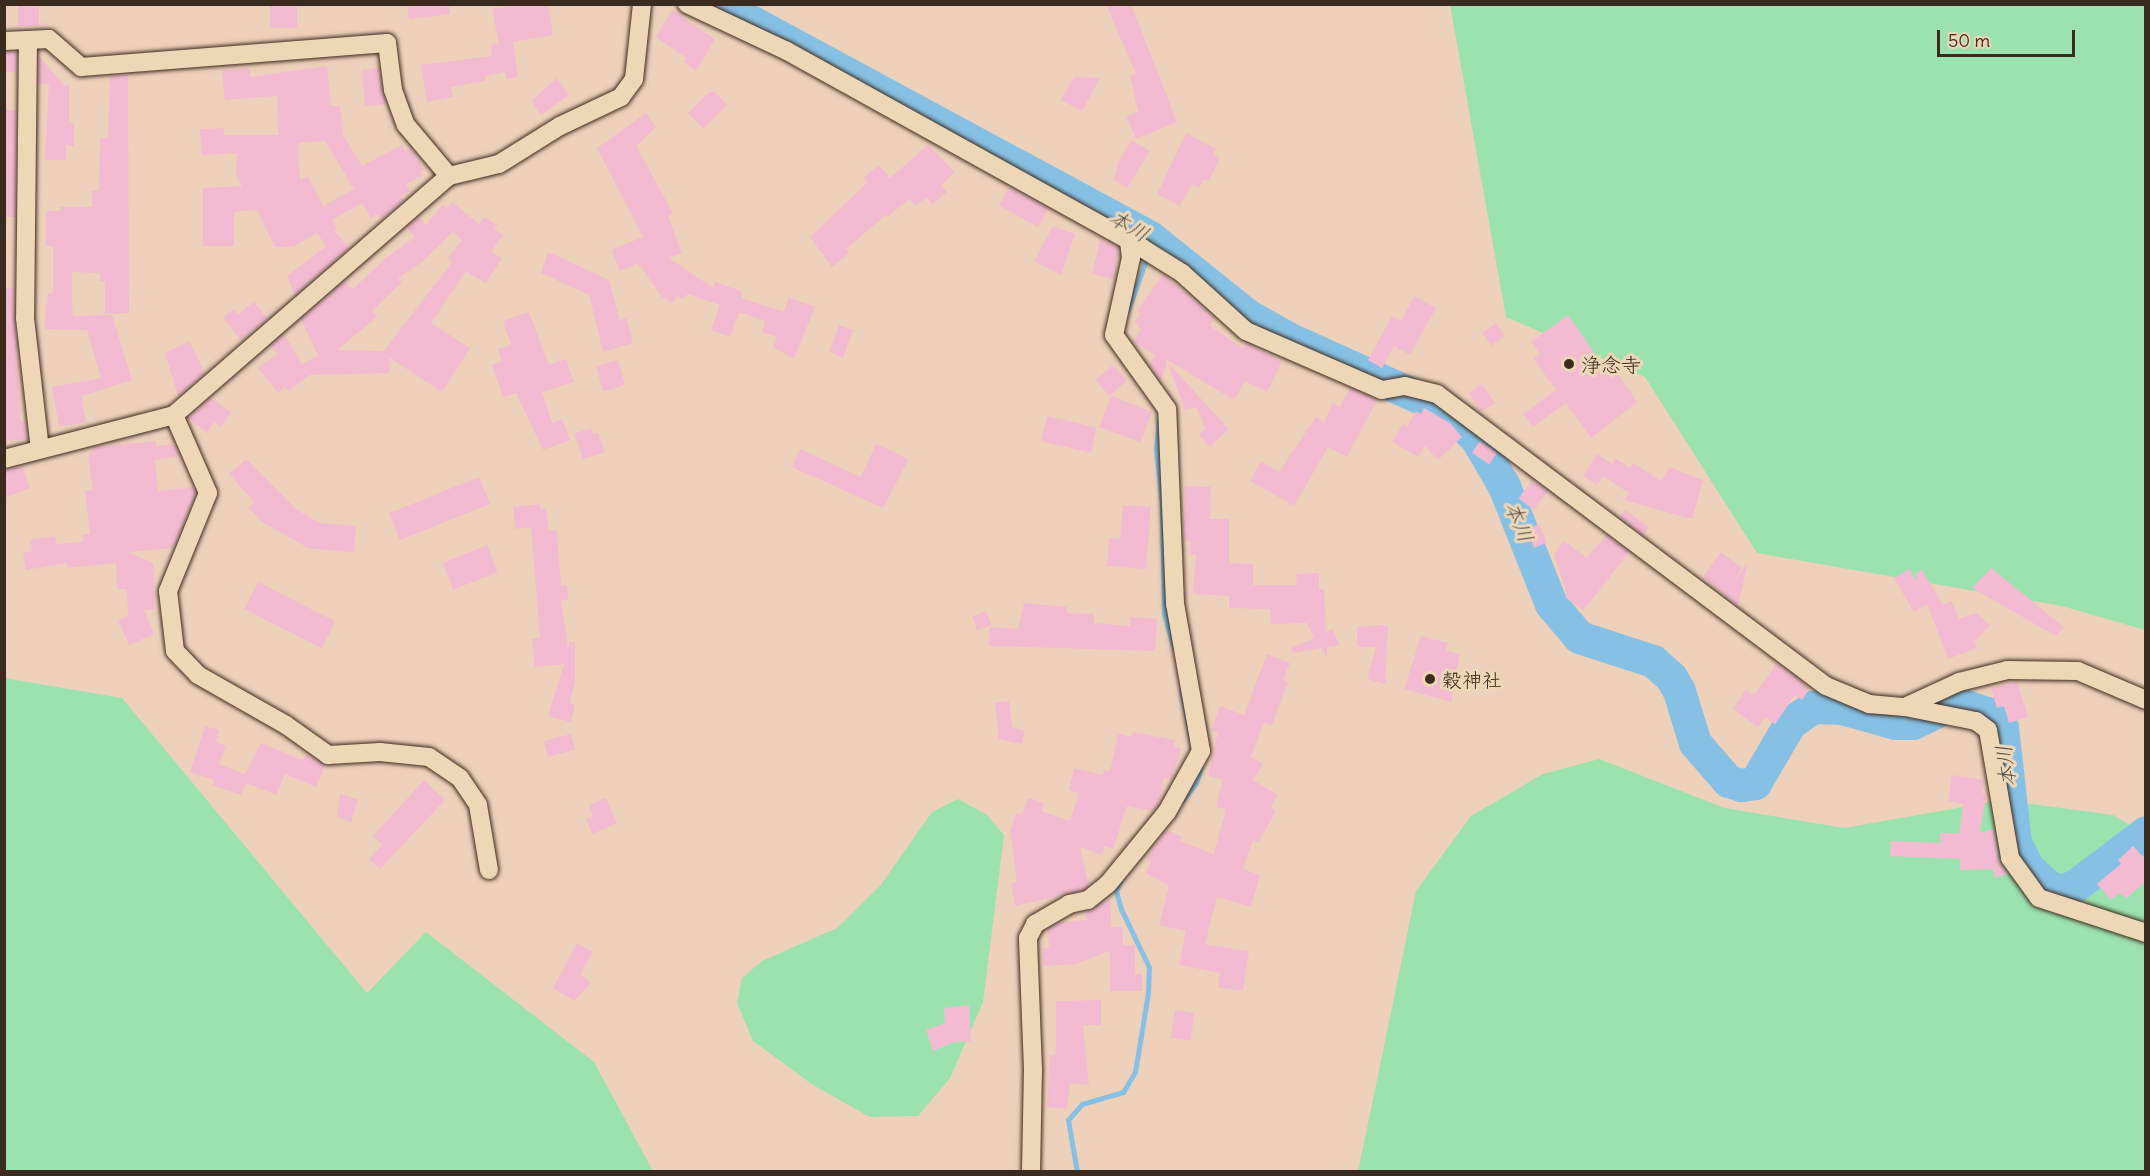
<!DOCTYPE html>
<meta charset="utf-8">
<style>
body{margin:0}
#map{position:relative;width:2150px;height:1176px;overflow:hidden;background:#eed1bb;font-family:Delius,"Klee One",sans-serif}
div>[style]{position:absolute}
.green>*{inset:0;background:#9ce2af}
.stream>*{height:5px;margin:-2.5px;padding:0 2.5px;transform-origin:2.5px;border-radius:2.5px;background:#86c1e5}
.river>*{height:33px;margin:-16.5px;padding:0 16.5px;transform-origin:16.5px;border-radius:16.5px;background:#86c1e5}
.building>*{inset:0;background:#f3bbd1;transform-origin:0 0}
.roads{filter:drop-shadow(0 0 2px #3b2a1e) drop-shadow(0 0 2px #3b2a1e)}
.street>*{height:18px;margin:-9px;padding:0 9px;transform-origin:9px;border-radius:9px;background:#edd7b6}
.dots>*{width:16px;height:16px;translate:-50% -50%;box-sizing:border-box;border:3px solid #edd7b6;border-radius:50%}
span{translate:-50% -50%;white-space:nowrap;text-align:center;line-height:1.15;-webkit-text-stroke:6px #edd7b6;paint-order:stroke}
.poi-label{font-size:20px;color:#3b2a1e}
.left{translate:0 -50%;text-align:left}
.water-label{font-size:21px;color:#4a4846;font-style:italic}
.frame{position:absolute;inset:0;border:6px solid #3b2a1e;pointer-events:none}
.scale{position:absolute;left:1937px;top:30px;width:138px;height:27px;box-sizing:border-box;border:3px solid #3b2a1e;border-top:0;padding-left:8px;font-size:18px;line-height:21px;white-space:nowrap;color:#3b2a1e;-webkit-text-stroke:4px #edd7b6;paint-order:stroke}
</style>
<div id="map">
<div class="green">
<div style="clip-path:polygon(1450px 5px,2145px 5px,2145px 630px,2062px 606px,1757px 553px,1645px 377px,1506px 317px)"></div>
<div style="clip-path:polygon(4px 678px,122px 698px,367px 993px,426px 932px,594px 1062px,653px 1171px,5px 1171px)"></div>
<div style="clip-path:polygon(1599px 759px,1725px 808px,1844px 828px,2003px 800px,2113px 815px,2145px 834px,2145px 1171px,1358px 1172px,1416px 891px,1471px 816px,1543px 774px)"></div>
<div style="clip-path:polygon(958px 799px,987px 815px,1004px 835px,983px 1002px,950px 1078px,918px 1116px,870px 1117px,813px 1085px,753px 1041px,737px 1003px,742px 978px,762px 961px,837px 928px,880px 886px,932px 812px)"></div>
</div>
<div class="stream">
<div style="left:1149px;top:248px;width:11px;rotate:-85deg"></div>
<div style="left:1128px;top:310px;width:56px;rotate:-70.3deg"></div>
<div style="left:1159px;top:419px;width:31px;rotate:96deg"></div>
<div style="left:1156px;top:450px;width:54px;rotate:83.7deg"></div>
<div style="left:1162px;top:504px;width:110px;rotate:89deg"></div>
<div style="left:1164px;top:614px;width:35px;rotate:74deg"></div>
<div style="left:1181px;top:689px;width:51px;rotate:78.7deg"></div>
<div style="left:1183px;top:800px;width:21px;rotate:-53deg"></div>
<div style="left:1196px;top:783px;width:17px;rotate:-73deg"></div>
<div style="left:1077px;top:1172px;width:53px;rotate:-99.8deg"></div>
<div style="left:1068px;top:1120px;width:21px;rotate:-49deg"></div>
<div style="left:1082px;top:1104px;width:43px;rotate:-16.3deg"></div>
<div style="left:1123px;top:1092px;width:23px;rotate:-59deg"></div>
<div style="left:1135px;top:1072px;width:80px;rotate:-80.7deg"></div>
<div style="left:1148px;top:993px;width:26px;rotate:-88deg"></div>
<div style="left:1149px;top:967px;width:64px;rotate:-115.8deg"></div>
<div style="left:1121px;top:909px;width:19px;rotate:-106deg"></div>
<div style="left:1116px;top:891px;width:11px;rotate:-68deg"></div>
</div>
<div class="river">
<div style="left:719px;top:4px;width:490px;rotate:28.4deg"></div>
<div style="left:1150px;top:237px;width:124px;rotate:38.8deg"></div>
<div style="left:1247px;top:315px;width:49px;rotate:29.2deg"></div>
<div style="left:1290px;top:339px;width:172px;rotate:24.3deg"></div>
<div style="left:1447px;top:410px;width:40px;rotate:44deg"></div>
<div style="left:1476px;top:438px;width:56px;rotate:59.7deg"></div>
<div style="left:1504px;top:486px;width:127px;rotate:68.3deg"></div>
<div style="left:1551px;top:604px;width:43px;rotate:49.7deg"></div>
<div style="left:1579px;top:637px;width:78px;rotate:18deg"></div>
<div style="left:1653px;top:661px;width:24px;rotate:42deg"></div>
<div style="left:1671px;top:677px;width:16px;rotate:60deg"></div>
<div style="left:1679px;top:691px;width:54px;rotate:72.9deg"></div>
<div style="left:1695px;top:743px;width:50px;rotate:49deg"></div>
<div style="left:1728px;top:781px;width:14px;rotate:17deg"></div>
<div style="left:1741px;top:785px;width:14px;rotate:-8deg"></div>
<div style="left:1755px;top:783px;width:69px;rotate:-59.7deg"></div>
<div style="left:1790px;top:723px;width:28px;rotate:-35deg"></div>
<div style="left:1813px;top:707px;width:29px;rotate:2deg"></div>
<div style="left:1842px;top:708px;width:55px;rotate:15.8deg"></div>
<div style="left:1895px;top:723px;width:18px"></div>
<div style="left:1913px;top:723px;width:39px;rotate:-26deg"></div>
<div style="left:1948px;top:706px;width:18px"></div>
<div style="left:1966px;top:706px;width:21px;rotate:19deg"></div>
<div style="left:1986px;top:713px;width:21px;rotate:41deg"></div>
<div style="left:2002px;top:727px;width:116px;rotate:83.6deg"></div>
<div style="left:2015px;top:842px;width:28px;rotate:64deg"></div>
<div style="left:2027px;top:867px;width:28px;rotate:42deg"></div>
<div style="left:2048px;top:886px;width:14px;rotate:25deg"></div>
<div style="left:2061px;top:892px;width:17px;rotate:-25deg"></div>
<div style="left:2076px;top:885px;width:88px;rotate:-37.1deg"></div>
</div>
<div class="building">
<div style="left:18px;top:4px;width:21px;height:22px"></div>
<div style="left:270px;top:4px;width:27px;height:24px"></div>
<div style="clip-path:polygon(407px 4px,449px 4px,450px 14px,409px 19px)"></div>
<div style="clip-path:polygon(521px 4px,548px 4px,553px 35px,513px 42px,518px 77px,506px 79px,505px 72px,485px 76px,486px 81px,451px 87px,453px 97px,427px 102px,421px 65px,492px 56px,491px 45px,499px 44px,492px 9px)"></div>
<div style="clip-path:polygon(1106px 4px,1131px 4px,1177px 122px,1136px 139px,1126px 116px,1138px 112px,1130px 76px,1136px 74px)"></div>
<div style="clip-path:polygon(672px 10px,715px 39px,696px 71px,684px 62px,686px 58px,656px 37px)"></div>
<div style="left:4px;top:52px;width:13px;height:20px"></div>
<div style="clip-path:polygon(39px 56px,64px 85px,69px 85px,69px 123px,74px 123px,74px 146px,66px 145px,66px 160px,45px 160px,49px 84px,39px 84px)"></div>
<div style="clip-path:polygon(evenodd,327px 66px,331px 106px,340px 106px,343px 135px,362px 166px,402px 145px,405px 152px,411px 148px,424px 170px,420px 172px,422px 176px,406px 184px,410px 191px,400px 196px,404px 200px,381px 219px,378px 214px,371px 218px,362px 203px,332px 220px,337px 228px,334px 230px,349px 248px,295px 295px,287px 276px,326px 246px,317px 233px,293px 247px,275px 247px,257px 210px,234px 212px,234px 246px,203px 246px,203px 188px,242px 186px,236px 175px,237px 153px,202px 155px,200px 129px,224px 128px,224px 135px,278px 135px,277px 96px,225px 100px,222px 70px,250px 68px,250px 77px,327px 66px,325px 141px,354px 189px,323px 206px,308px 176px,300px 180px,298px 143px,325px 141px)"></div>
<div style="clip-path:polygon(379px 68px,386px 104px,365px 106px,362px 70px)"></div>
<div style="clip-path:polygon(128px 75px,129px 313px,105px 314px,105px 281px,100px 281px,100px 273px,72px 272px,72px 300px,73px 316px,112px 315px,132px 380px,81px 396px,86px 422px,59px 427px,52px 387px,101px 378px,87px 330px,44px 329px,48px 293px,53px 293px,53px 246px,46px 246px,46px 211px,60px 211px,60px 207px,92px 207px,92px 191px,99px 191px,100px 138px,108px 138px,110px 76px)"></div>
<div style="clip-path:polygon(1074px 77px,1100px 78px,1082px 111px,1061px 100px)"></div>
<div style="clip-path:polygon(557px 78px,569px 95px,541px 115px,531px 101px)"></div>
<div style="clip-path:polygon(709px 92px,715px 92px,727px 105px,703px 129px,688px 113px)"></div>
<div style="left:4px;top:110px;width:12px;height:107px"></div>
<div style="clip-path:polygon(646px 113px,656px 127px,636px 146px,673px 213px,668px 216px,682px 253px,669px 258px,713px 288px,715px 282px,741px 291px,742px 298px,768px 307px,784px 311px,789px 297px,815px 307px,794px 359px,773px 347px,777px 337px,762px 332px,765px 321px,739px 312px,730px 337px,711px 330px,720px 305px,688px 294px,682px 299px,677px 296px,672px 303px,662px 297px,638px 263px,620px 271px,611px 250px,643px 237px,597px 148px)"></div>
<div style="clip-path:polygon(1186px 133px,1216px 149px,1213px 154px,1220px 158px,1209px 181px,1203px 179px,1199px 188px,1192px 184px,1180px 206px,1157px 194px)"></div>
<div style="clip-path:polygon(1131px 140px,1150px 151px,1127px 188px,1114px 180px,1118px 163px)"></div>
<div style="clip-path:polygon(928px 145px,955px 172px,941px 185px,947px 192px,932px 205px,926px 197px,916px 206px,909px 199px,888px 217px,886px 215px,846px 249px,849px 253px,832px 267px,810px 237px,867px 183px,863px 178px,879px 165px,890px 178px)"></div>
<div style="left:1009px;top:187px;width:45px;height:21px;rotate:29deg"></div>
<div style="clip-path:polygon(evenodd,452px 202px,479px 224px,484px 217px,497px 225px,494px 229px,503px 235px,491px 252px,502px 258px,486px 283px,466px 271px,431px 323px,470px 348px,442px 392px,390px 358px,389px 373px,310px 375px,289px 391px,285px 387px,278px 393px,258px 368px,277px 354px,271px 346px,284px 334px,302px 364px,318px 356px,301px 319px,345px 281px,352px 290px,384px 259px,415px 237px,407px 228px,419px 217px,426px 225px,443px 204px,447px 208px,452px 202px,453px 232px,462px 240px,448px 258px,452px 262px,384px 351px,337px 350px,377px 317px,372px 311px,402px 282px,398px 278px,422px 262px,453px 232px)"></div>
<div style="clip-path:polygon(1053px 226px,1075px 234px,1061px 275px,1034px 261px)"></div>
<div style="clip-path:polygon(1100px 240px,1118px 248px,1115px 279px,1092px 274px)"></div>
<div style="clip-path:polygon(548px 252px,609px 280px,620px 320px,626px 318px,633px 343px,603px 352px,589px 295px,541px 273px)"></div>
<div style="clip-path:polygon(1163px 274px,1215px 318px,1210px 326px,1243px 348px,1246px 343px,1282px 362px,1267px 392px,1245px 381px,1234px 400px,1164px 358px,1167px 362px,1161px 381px,1150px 364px,1155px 355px,1133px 342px,1141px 330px,1135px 321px,1140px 314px,1137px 311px)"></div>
<div style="clip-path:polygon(4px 288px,14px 288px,20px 421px,25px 421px,28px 439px,4px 441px)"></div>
<div style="clip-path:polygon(1414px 296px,1436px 308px,1410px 355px,1394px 346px,1382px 368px,1368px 360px,1392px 316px,1401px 321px)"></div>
<div style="clip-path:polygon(254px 302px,268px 319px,240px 340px,223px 317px,234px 309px,238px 314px)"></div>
<div style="clip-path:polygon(529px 312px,549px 365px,566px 359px,574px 382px,542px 392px,552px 423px,562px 419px,570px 440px,543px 450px,516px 393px,503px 397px,492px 365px,502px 361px,498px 349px,511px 345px,503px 321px)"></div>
<div style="clip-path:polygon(1568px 315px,1612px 378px,1618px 374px,1637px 402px,1591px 438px,1566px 403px,1533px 427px,1523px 414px,1556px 390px,1533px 358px,1540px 354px,1531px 342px)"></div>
<div style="left:1496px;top:323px;width:16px;height:17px;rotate:55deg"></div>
<div style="left:839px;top:325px;width:15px;height:29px;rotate:20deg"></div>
<div style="clip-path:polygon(189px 341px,205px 373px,178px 396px,165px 353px)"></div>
<div style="left:618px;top:360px;width:26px;height:23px;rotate:74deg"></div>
<div style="clip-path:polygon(1168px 363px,1229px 429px,1210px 447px,1199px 435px,1205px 428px,1196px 407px,1185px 410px)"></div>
<div style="left:1113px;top:365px;width:21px;height:23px;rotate:49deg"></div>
<div style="left:1482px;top:384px;width:23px;height:16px;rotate:56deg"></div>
<div style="clip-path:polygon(1350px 388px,1377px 400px,1347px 457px,1328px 447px,1294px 506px,1250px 481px,1261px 461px,1279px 472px,1316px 417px,1324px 422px,1333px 403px,1340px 407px)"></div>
<div style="left:1111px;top:396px;width:44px;height:33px;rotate:21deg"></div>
<div style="clip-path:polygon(211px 398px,231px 412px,221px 427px,214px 422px,207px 433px,188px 418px)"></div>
<div style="clip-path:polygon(1424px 408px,1450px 423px,1462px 437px,1438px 460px,1425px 446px,1418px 457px,1392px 442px,1403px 424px,1407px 427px,1416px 411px,1421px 414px)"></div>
<div style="left:1047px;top:416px;width:51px;height:26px;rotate:13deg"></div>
<div style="clip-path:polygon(591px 428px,593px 434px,598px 433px,605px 452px,583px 459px,574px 434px)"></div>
<div style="clip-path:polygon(156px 441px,156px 446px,174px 444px,180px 456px,155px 460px,158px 491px,193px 487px,196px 493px,173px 548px,129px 552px,153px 563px,155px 609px,144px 610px,154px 634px,129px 645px,118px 620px,128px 616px,127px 589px,117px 589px,116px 563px,68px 568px,67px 563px,26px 570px,23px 553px,32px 551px,30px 540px,55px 536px,56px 544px,83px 542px,83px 534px,90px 534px,85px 491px,93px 490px,88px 456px,95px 447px)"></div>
<div style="left:1480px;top:441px;width:21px;height:14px;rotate:35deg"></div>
<div style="clip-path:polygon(876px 444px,909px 459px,883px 508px,792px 467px,800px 449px,861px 477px)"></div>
<div style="clip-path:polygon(1597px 454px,1612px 464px,1615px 458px,1630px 468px,1633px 463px,1661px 481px,1670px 467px,1703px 480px,1692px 519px,1624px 500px,1629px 493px,1603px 476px,1597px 485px,1583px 476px)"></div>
<div style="clip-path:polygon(246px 459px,297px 510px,320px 523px,356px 526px,354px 553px,308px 548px,262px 522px,249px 508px,254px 502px,229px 474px)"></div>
<div style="clip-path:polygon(22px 466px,30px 488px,4px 498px,4px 470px)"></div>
<div style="left:479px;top:477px;width:29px;height:97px;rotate:68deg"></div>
<div style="left:1532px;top:480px;width:19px;height:23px;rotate:36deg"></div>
<div style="clip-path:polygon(1185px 486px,1211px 487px,1210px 519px,1229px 519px,1229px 563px,1253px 564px,1253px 585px,1297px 585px,1296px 574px,1319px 573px,1319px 589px,1324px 589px,1326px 632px,1333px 629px,1339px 645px,1327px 647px,1327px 658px,1321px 648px,1293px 653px,1291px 648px,1314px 638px,1307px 623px,1271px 624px,1270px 609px,1229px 608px,1229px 596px,1193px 594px,1196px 555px,1190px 555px,1190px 541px,1184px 541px)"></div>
<div style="clip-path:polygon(540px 504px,540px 509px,546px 508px,549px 531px,557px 530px,561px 586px,567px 585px,568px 600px,561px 600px,568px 648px,570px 642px,575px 642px,575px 682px,570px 703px,575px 705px,571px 722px,548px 716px,564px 664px,535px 667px,532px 639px,540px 638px,531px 527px,515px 529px,513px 507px)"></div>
<div style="clip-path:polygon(1123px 505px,1151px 507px,1146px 569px,1107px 566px,1109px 538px,1120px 539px)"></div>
<div style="clip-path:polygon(1625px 510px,1649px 527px,1643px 535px,1620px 517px)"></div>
<div style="left:1539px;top:524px;width:20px;height:14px;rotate:66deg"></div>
<div style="clip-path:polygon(1606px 535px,1629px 552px,1583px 611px,1565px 597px,1567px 594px,1554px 554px,1564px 541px,1587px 558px)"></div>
<div style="left:487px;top:545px;width:29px;height:48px;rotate:68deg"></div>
<div style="clip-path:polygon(1721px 552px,1742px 568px,1734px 581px,1748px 563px,1738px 606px,1703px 577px)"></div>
<div style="clip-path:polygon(1991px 568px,2064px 627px,2056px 636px,1972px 588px)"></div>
<div style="clip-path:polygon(1909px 569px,1918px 583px,1915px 574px,1922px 570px,1943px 605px,1952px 601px,1959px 619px,1976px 613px,1990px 625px,1974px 642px,1977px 648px,1948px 659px,1927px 604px,1914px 612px,1894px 578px)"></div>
<div style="left:258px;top:582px;width:87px;height:30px;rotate:27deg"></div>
<div style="clip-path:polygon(1024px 603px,1067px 607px,1067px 613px,1094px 614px,1094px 623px,1130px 626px,1131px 617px,1157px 619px,1155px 651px,989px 646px,990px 627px,1018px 629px)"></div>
<div style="left:986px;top:611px;width:15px;height:15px;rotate:70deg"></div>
<div style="clip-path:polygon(1382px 625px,1388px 626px,1385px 684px,1367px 679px,1376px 647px,1357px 647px,1357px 627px)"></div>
<div style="clip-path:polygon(1421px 636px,1448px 643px,1446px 651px,1460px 654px,1451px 702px,1404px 689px)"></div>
<div style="clip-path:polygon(1267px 654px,1290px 663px,1283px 680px,1288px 682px,1272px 725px,1264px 722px,1251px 757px,1263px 764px,1253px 780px,1278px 795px,1271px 807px,1276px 811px,1258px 843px,1253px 840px,1243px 869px,1260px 875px,1251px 907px,1217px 897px,1205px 944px,1249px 951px,1243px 991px,1218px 987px,1220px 973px,1179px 965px,1186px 931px,1159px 925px,1169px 886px,1146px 873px,1151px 862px,1146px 859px,1167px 830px,1182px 837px,1180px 841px,1214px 854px,1226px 809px,1216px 807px,1223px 779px,1208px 776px,1218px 732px,1211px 730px,1220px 706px,1244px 715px)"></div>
<div style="clip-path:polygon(1777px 663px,1810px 688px,1802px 700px,1795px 695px,1775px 724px,1765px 717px,1758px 727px,1733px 709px,1746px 690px,1754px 695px)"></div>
<div style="clip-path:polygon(2017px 681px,2028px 717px,2009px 723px,2004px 706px,1997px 708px,1991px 688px)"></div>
<div style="clip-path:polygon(1009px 701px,1012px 727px,1025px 731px,1022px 744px,999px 739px,995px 703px)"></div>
<div style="clip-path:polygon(205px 726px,219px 730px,216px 742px,226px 746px,219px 764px,245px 774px,261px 743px,303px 760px,305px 755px,325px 765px,316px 787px,285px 774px,276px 795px,246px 783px,241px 795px,213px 785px,214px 780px,190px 772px)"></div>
<div style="clip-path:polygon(1133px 732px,1175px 740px,1174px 747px,1181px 748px,1172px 779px,1164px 778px,1158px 806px,1153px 811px,1127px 806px,1113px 849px,1105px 846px,1102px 855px,1080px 847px,1089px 885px,1083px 890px,1015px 906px,1011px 883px,1017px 882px,1010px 831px,1016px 813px,1022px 815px,1028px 798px,1044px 803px,1041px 811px,1070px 821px,1079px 793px,1069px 790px,1074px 768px,1103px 775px,1104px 770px,1110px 771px,1118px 734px,1132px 737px)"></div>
<div style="left:571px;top:734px;width:16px;height:28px;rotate:75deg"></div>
<div style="clip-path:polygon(1952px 775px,1984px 780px,1982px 794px,1986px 795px,1980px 832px,1985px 832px,1986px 839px,1985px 831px,1994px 829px,1999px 860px,2008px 874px,1995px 878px,1993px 869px,1960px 870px,1960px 859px,1890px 856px,1891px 841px,1941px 843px,1940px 833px,1959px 833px,1963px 804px,1948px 801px)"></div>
<div style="clip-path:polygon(424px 780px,445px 800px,380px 869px,369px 859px,382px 845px,373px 836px)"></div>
<div style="clip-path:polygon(340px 794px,358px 799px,351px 822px,337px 817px)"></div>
<div style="clip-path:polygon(606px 798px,617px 823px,592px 834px,586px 819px,593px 816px,589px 805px)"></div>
<div style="clip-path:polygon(2133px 846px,2145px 859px,2145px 882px,2127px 898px,2119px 893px,2111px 900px,2097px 884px,2121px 864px,2118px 860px)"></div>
<div style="clip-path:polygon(1104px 901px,1111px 901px,1111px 927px,1123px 927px,1123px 945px,1135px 945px,1135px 974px,1142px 974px,1142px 991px,1110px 991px,1110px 951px,1076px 964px,1043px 966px,1042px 949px,1049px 948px,1048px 929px,1061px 922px,1086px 920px,1086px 912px)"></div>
<div style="clip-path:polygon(577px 943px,593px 952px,580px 974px,591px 983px,574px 1001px,553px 988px)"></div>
<div style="clip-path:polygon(1101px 1000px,1101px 1025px,1083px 1025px,1089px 1085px,1070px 1083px,1067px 1109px,1047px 1107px,1050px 1055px,1055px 1055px,1056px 1044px,1056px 1001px)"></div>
<div style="clip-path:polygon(969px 1005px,971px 1041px,955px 1042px,933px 1051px,926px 1030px,945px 1023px,944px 1008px)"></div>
<div style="left:1175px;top:1010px;width:20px;height:28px;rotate:9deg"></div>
</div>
<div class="roads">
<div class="street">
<div style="left:687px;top:4px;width:110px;rotate:25.2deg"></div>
<div style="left:787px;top:51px;width:406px;rotate:29deg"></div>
<div style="left:1142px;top:248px;width:47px;rotate:32deg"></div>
<div style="left:1182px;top:273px;width:86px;rotate:42.2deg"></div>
<div style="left:1246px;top:331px;width:148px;rotate:23.5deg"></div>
<div style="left:1382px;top:390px;width:23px;rotate:-10deg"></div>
<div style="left:1405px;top:386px;width:33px;rotate:14deg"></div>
<div style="left:1437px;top:394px;width:486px;rotate:36.9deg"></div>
<div style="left:1826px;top:686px;width:47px;rotate:22.7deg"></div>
<div style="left:1869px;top:704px;width:36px;rotate:5deg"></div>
<div style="left:1905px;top:707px;width:72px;rotate:11.2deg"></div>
<div style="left:1976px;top:721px;width:15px;rotate:37deg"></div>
<div style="left:1988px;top:730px;width:130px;rotate:80.2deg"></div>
<div style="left:2010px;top:858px;width:49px;rotate:54.1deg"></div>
<div style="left:2039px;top:898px;width:113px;rotate:18.1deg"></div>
<div style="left:28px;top:40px;width:278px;rotate:90.6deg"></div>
<div style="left:25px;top:318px;width:132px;rotate:83.5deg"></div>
<div style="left:4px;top:41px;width:45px;rotate:-2.5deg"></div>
<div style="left:49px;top:39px;width:43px;rotate:41.2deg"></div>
<div style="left:81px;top:67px;width:307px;rotate:-4.5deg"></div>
<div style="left:387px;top:43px;width:47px;rotate:82.7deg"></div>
<div style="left:393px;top:90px;width:37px;rotate:70deg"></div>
<div style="left:406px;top:125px;width:67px;rotate:49.9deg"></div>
<div style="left:174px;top:415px;width:85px;rotate:66.4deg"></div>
<div style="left:208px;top:493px;width:106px;rotate:112.2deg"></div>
<div style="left:168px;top:591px;width:60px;rotate:83.3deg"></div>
<div style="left:175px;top:651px;width:33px;rotate:46deg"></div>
<div style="left:198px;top:675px;width:101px;rotate:29.6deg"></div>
<div style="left:286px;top:725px;width:52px;rotate:35.5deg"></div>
<div style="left:328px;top:755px;width:52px;rotate:-3.3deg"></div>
<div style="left:380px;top:752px;width:49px;rotate:5.8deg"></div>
<div style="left:429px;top:757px;width:37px;rotate:34deg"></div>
<div style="left:460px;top:778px;width:32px;rotate:56deg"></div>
<div style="left:478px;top:805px;width:66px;rotate:80.4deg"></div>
<div style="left:4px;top:459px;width:176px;rotate:-14.5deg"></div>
<div style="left:174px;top:415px;width:364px;rotate:-41deg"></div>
<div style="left:449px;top:176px;width:51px;rotate:-13.5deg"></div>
<div style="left:499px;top:164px;width:72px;rotate:-31.9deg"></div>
<div style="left:560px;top:126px;width:68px;rotate:-25.4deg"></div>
<div style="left:621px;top:97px;width:22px;rotate:-54deg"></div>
<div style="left:634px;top:79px;width:75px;rotate:-83.9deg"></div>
<div style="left:1905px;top:707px;width:60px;rotate:-24.8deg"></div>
<div style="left:1959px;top:682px;width:49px;rotate:-14deg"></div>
<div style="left:2007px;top:670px;width:71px;rotate:0.8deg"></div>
<div style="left:2078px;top:671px;width:74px;rotate:23.1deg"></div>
<div style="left:1031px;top:1172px;width:102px;rotate:-88.9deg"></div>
<div style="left:1033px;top:1070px;width:132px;rotate:-92.2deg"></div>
<div style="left:1028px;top:938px;width:16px;rotate:-63deg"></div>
<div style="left:1035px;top:924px;width:39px;rotate:-30deg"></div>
<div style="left:1069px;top:904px;width:19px;rotate:-12deg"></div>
<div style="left:1088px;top:900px;width:26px;rotate:-39deg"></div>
<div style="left:1108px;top:884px;width:93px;rotate:-50.7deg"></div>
<div style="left:1167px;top:812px;width:70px;rotate:-60.9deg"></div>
<div style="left:1201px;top:751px;width:149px;rotate:-100deg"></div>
<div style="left:1175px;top:604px;width:195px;rotate:-92.3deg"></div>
<div style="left:1167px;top:409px;width:91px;rotate:-125.6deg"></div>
<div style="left:1114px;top:335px;width:79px;rotate:-77.6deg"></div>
<div style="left:1131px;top:258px;width:16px;rotate:-97deg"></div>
</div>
</div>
<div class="dots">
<div style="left:1569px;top:364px;background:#3b2a1e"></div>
<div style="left:1430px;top:679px;background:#3b2a1e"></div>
</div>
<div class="poi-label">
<span class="left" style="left:1581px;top:364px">浄念寺</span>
<span class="left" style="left:1442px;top:679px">穀神社</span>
</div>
<div class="water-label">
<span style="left:1129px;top:226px;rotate:30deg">本川</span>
<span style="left:1519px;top:522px;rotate:68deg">本川</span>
<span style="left:2006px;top:766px;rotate:-97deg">本川</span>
</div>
<div class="frame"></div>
<div class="scale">50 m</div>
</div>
